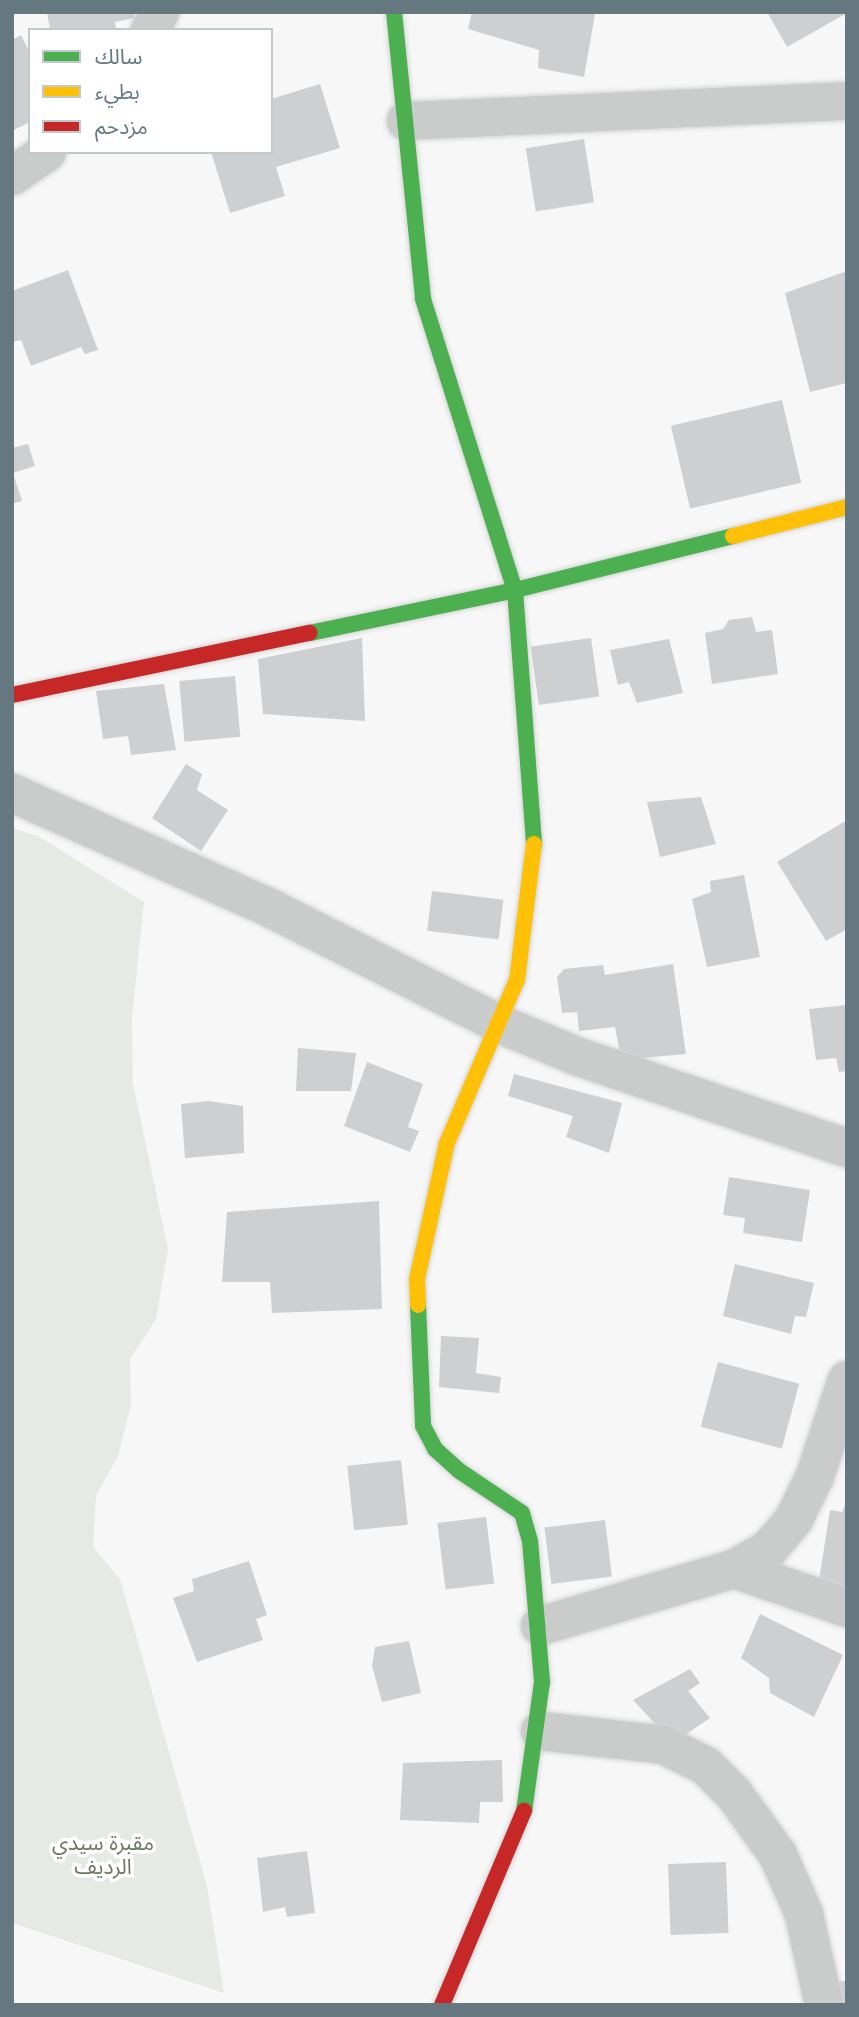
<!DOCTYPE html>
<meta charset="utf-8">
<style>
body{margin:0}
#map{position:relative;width:859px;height:2017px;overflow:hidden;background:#f7f7f7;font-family:Inter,"Noto Sans Arabic",sans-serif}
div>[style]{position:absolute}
.green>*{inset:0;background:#e6e9e4}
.building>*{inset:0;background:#cecfd0;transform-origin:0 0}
.roads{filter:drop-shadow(0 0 2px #d3d4d5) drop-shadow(0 0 2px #d3d4d5)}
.street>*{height:38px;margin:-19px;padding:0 19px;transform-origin:19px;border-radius:19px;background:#cacccc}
.fast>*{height:16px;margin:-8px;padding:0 8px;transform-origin:8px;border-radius:8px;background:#4caf50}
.slow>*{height:16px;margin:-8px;padding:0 8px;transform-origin:8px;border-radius:8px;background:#ffc107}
.jam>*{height:16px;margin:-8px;padding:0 8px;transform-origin:8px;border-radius:8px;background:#c62828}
span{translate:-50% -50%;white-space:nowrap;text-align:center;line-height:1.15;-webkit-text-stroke:7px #fff;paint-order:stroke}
.park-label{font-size:21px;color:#6a7763}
.frame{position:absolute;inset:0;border:14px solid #65777f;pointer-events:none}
.legend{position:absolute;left:28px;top:28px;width:245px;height:126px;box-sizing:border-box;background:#fff;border:2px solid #c1c9cc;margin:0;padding:9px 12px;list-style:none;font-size:21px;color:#65777f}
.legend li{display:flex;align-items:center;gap:14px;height:35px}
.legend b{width:35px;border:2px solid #c1c9cc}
</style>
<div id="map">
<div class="green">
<div style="clip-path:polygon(12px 828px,38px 836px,144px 902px,132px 1018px,133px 1084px,168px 1249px,156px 1319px,130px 1359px,131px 1405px,118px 1456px,96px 1495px,93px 1547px,120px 1579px,207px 1886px,224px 1993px,12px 1923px)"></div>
</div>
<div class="building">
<div style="clip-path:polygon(47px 12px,134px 12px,135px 18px,115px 22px,116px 30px,50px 30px)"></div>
<div style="clip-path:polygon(472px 12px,595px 14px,584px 77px,538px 68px,539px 50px,468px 29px)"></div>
<div style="clip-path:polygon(767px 12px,847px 12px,847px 13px,787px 47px)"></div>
<div style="clip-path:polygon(21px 35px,30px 53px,30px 122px,12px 131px,12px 40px)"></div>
<div style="clip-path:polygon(320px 84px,340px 148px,276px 167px,285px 196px,230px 213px,211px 152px,271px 152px,271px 99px)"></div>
<div style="left:584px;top:139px;width:64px;height:59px;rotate:81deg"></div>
<div style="clip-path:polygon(68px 270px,98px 350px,85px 354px,81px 347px,31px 366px,21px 340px,12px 342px,12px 291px)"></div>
<div style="clip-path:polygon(847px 271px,847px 383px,810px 392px,785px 293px)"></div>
<div style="left:782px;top:400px;width:85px;height:114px;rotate:77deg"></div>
<div style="clip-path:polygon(28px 444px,35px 466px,13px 473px,22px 501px,12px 504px,12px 448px)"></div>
<div style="clip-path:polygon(752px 617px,756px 632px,772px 630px,778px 674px,712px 684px,705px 633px,723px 629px,729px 620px)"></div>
<div style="clip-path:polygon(362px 638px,365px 721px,263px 714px,258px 659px)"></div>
<div style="left:591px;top:638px;width:59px;height:61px;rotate:82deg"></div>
<div style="clip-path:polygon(669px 639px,683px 693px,637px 703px,629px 682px,618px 685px,610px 650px)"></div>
<div style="left:235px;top:676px;width:61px;height:56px;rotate:85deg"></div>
<div style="clip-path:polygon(164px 684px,176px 750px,131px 755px,128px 736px,103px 739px,96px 691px)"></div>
<div style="clip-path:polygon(186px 764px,202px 774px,197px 790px,228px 810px,201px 851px,152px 818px)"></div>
<div style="clip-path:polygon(701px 797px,716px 844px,660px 857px,647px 802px)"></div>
<div style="clip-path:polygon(847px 820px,847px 929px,826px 941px,777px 862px)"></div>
<div style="clip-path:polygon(744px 875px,760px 957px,707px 967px,692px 899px,711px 892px,710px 881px)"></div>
<div style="left:432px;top:891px;width:72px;height:40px;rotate:7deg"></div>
<div style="clip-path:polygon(673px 964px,686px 1054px,621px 1060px,615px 1027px,579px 1031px,577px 1012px,562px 1013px,557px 977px,564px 969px,603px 965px,605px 975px)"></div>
<div style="clip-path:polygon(847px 1005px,847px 1071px,839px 1072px,836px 1058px,816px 1060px,809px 1009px)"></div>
<div style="clip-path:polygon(298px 1048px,356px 1053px,351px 1091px,296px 1091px)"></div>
<div style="clip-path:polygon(367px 1062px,423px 1084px,408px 1127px,419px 1131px,410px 1152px,344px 1126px)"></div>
<div style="clip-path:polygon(514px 1074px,622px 1103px,609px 1153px,566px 1137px,573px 1116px,508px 1096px)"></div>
<div style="clip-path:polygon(208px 1101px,243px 1106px,244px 1153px,185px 1158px,181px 1104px)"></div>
<div style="clip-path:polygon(729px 1177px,810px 1190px,802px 1242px,743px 1233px,745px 1218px,723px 1215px)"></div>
<div style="clip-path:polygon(379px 1201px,382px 1309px,272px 1313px,270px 1282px,222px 1282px,227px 1212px)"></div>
<div style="clip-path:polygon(735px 1264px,814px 1283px,806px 1317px,795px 1316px,791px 1334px,723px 1316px)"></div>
<div style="clip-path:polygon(441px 1336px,479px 1338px,476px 1373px,501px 1377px,499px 1393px,439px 1387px)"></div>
<div style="left:718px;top:1362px;width:84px;height:67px;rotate:15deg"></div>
<div style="left:401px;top:1460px;width:65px;height:54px;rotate:84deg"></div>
<div style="clip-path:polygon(847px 1500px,847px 1594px,818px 1587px,830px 1510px,842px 1512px)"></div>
<div style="left:486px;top:1517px;width:67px;height:49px;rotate:83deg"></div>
<div style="left:605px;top:1520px;width:57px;height:61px;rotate:83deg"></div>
<div style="clip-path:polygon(249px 1561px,267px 1615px,256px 1619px,263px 1640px,197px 1662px,173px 1598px,194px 1591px,192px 1579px)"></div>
<div style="clip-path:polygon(760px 1614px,843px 1655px,814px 1717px,770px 1693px,769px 1678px,741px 1658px)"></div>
<div style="clip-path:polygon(409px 1641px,421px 1693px,382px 1702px,372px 1666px,375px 1647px)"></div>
<div style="clip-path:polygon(690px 1669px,700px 1683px,688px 1691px,710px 1718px,673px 1743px,633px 1700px)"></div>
<div style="clip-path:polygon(502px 1760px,503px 1802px,480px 1802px,479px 1823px,400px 1820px,403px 1763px)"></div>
<div style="clip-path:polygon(307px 1851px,315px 1913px,287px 1917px,285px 1907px,263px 1912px,257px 1858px)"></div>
<div style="left:726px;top:1862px;width:71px;height:58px;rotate:88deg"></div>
<div style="left:839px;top:1981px;width:8px;height:24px"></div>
</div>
<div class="roads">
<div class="street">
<div style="left:150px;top:30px;width:21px;rotate:-61deg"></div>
<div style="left:406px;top:121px;width:441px;rotate:-2.6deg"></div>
<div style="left:12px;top:176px;width:42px;rotate:-34.4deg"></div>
<div style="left:12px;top:793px;width:285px;rotate:24deg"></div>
<div style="left:272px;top:909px;width:258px;rotate:26.8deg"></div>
<div style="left:502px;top:1025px;width:83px;rotate:22.6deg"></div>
<div style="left:579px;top:1057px;width:283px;rotate:18.8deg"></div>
<div style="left:734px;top:1569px;width:120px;rotate:19deg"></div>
<div style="left:540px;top:1626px;width:202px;rotate:-16.4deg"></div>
<div style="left:734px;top:1569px;width:40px;rotate:-29.7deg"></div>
<div style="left:769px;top:1549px;width:39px;rotate:-50deg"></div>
<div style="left:794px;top:1519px;width:48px;rotate:-64deg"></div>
<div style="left:815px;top:1476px;width:101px;rotate:-71.6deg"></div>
<div style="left:540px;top:1731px;width:125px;rotate:6.4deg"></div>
<div style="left:664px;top:1745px;width:47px;rotate:26.6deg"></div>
<div style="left:706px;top:1766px;width:40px;rotate:45deg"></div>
<div style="left:734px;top:1794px;width:75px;rotate:54.2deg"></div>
<div style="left:778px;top:1855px;width:64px;rotate:66.2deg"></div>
<div style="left:804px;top:1914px;width:93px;rotate:77.6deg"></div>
</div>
<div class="fast">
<div style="left:394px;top:12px;width:288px;rotate:84.2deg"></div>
<div style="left:423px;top:299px;width:305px;rotate:72.5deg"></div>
<div style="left:515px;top:590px;width:255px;rotate:85.7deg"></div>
<div style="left:310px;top:633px;width:209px;rotate:-11.8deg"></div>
<div style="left:515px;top:590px;width:225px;rotate:-13.9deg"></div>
<div style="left:418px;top:1305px;width:121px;rotate:87.6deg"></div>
<div style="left:423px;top:1426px;width:26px;rotate:62deg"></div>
<div style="left:435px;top:1449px;width:31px;rotate:42deg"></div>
<div style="left:458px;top:1470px;width:77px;rotate:33.9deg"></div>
<div style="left:522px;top:1513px;width:29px;rotate:74deg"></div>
<div style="left:530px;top:1541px;width:142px;rotate:85.1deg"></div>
<div style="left:542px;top:1682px;width:130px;rotate:97.9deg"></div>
</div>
<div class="slow">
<div style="left:733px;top:536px;width:118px;rotate:-14.3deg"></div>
<div style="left:418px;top:1305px;width:26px;rotate:-92deg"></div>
<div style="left:417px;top:1279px;width:139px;rotate:-77.6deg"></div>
<div style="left:447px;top:1143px;width:177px;rotate:-66.8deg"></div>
<div style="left:517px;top:980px;width:137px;rotate:-82.9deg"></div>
</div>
<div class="jam">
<div style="left:12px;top:695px;width:304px;rotate:-11.8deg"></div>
<div style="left:442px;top:2005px;width:211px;rotate:-67.1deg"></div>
</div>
</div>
<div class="park-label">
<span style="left:103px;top:1855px">مقبرة سيدي<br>الرديف</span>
</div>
<div class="frame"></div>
<ul class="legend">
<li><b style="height:9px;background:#4caf50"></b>سالك</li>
<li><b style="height:9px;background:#ffc107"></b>بطيء</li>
<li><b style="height:9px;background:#c62828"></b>مزدحم</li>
</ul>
</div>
